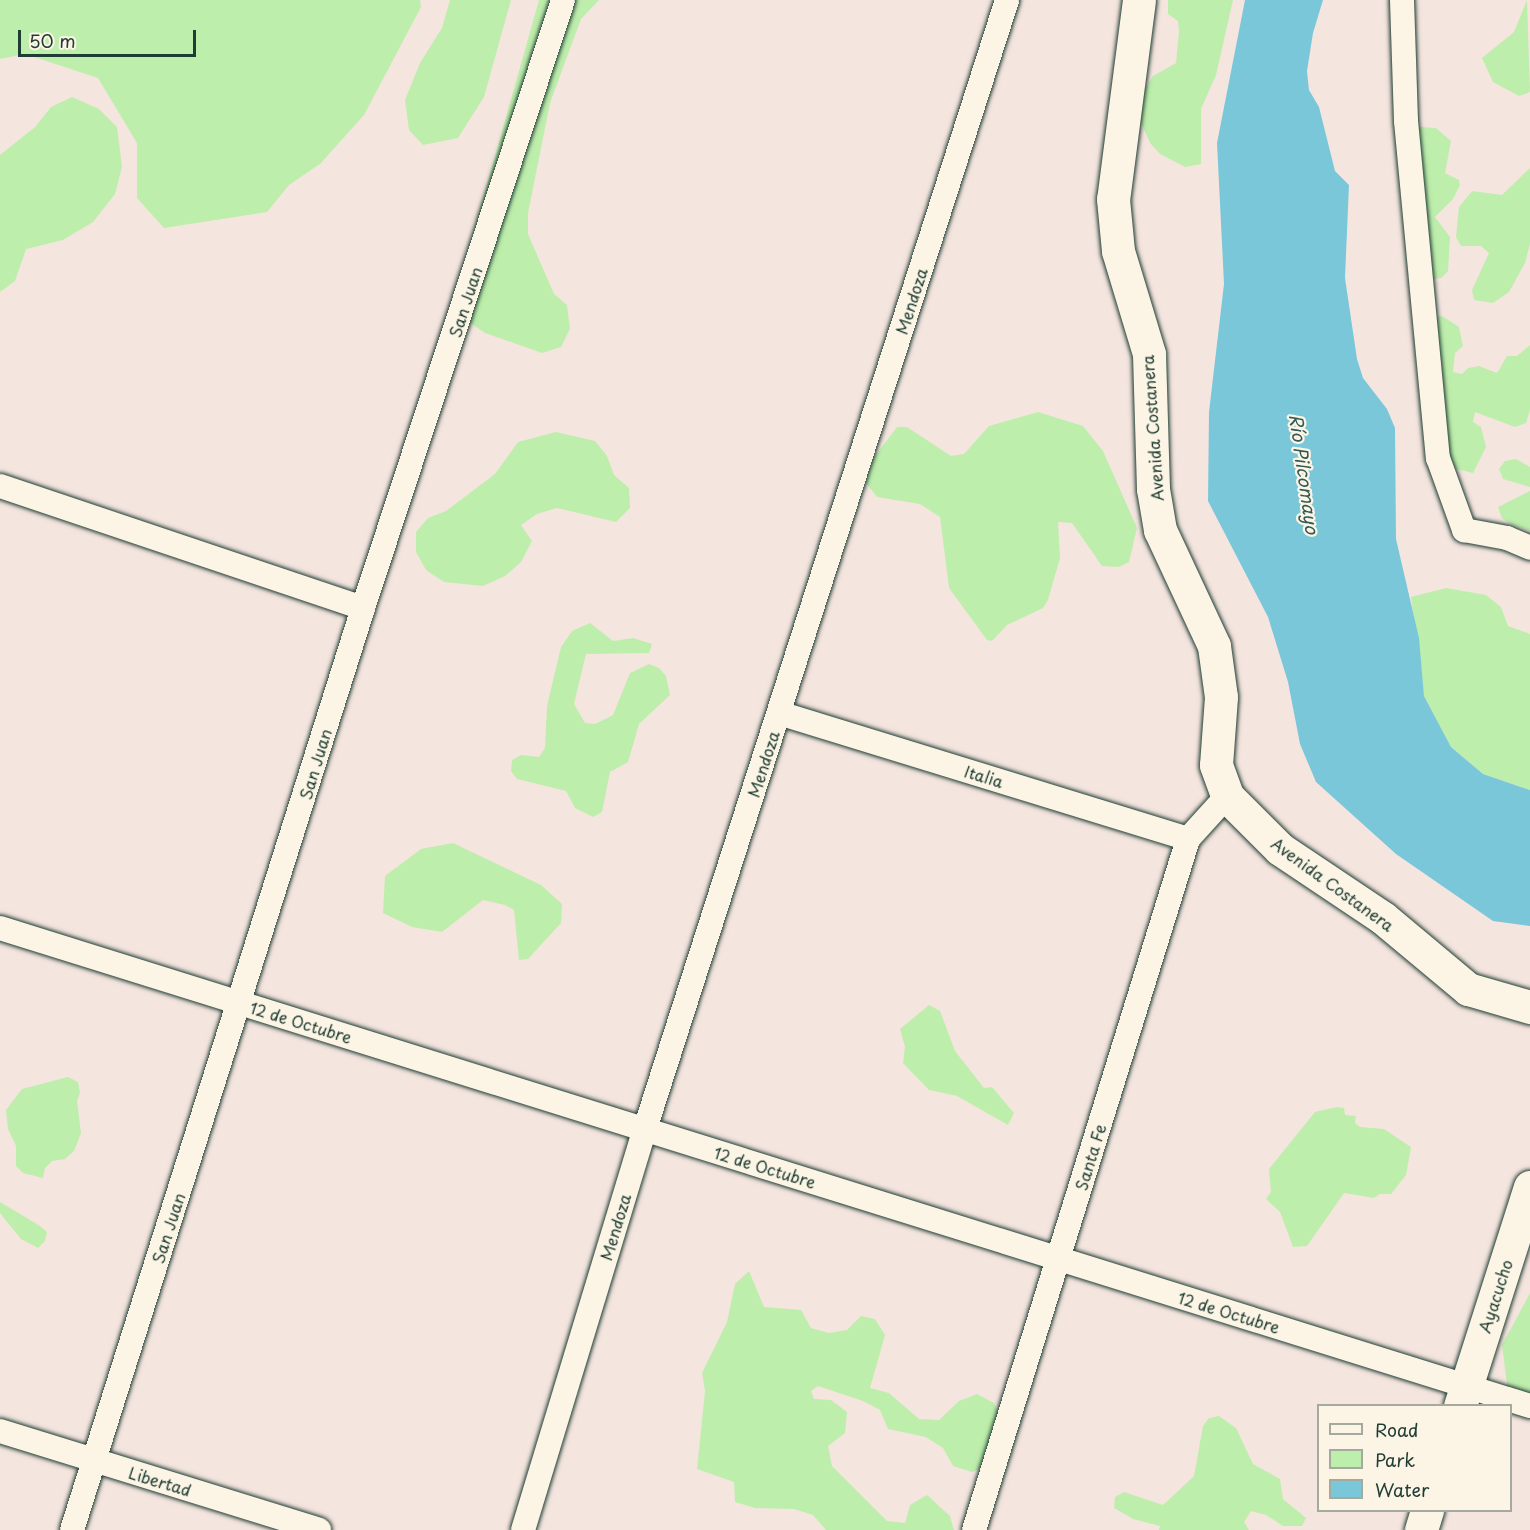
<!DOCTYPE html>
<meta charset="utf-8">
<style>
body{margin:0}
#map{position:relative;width:1530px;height:1530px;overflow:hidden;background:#f5e5df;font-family:"Playpen Sans",sans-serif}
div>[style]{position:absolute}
.green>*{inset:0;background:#beeeac}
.water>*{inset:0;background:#7bc7da}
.roads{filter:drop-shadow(0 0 2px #1f3d34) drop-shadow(0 0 2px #1f3d34)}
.street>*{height:24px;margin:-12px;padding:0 12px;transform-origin:12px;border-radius:12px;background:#fcf5e5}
.secondary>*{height:33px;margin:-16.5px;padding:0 16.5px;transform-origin:16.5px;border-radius:16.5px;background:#fcf5e5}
span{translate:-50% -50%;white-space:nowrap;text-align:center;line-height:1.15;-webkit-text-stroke:4.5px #fcf5e5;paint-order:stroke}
.street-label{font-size:16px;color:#1f3d34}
.water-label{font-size:18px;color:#315955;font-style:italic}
.legend{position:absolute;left:1317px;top:1404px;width:195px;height:108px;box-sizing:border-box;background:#fcf5e5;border:2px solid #a4ab9e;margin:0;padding:8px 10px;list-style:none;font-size:18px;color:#1f3d34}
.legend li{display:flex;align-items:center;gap:12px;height:30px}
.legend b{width:30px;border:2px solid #a4ab9e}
.scale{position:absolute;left:18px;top:30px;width:178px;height:27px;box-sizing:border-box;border:3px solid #1f3d34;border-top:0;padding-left:8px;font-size:18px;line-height:21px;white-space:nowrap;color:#1f3d34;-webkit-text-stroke:4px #fcf5e5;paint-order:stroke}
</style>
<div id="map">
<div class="green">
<div style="clip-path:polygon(0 0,420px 0,421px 7px,364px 115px,320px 164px,289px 185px,267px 212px,164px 228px,137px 198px,137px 143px,98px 78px,25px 54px,0 59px)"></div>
<div style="clip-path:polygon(450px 0,511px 0,484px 97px,458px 138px,423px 145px,409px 130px,405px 100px,420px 63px,442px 28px)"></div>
<div style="clip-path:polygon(539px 0,599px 0,581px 19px,550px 103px,528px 213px,528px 234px,554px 294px,567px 305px,570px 329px,561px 347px,542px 353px,485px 333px,469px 322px,472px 238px)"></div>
<div style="clip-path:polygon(1168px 0,1233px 0,1216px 75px,1201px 109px,1201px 164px,1185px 167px,1160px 154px,1150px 143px,1138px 116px,1143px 92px,1153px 76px,1176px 63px,1179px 31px,1178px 21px,1168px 14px)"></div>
<div style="clip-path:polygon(1527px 0,1530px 92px,1519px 96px,1493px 82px,1482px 58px,1514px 32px)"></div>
<div style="clip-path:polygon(72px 97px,99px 109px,117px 127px,122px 167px,115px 194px,93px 222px,63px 240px,26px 249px,15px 281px,0 292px,0 155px,35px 127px,51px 107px)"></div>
<div style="clip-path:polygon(1420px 127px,1436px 128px,1451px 141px,1445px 173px,1459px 180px,1460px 185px,1453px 199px,1435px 217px,1450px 237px,1448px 271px,1441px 278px,1431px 279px,1416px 129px)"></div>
<div style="clip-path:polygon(1530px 168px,1530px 244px,1525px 263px,1509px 292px,1493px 303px,1474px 300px,1472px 290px,1489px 253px,1481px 246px,1461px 246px,1456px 237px,1459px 207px,1472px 191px,1502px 195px)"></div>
<div style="clip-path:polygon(1442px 316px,1459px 327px,1463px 346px,1455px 353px,1453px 372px,1462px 374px,1468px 368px,1479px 366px,1497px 373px,1507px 356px,1517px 356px,1530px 345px,1530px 410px,1526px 423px,1515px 427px,1475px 412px,1473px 422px,1481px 427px,1486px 447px,1473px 473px,1453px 468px,1413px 339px,1416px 329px,1433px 318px)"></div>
<div style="clip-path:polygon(1038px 412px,1083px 426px,1103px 451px,1137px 528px,1129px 562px,1119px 567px,1102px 566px,1072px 523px,1058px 522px,1060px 558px,1048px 600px,1043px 608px,1007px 625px,992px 641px,987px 640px,949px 588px,940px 517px,920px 504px,877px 497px,866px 483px,869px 464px,897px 427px,907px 427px,951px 456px,964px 454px,989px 426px)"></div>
<div style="clip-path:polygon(556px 432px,595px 441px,607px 456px,614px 475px,629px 488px,630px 508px,616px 522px,557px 508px,537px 514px,521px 525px,532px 541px,521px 562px,505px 576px,483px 586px,444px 582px,426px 570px,416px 552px,416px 532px,428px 518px,446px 511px,495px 474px,518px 442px)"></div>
<div style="clip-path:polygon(1516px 459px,1530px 467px,1530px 487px,1503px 479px,1499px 469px,1505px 461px)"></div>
<div style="clip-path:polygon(1530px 491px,1530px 531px,1510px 524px,1502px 518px,1498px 507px)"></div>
<div style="clip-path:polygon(1446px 588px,1486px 595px,1501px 607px,1508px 626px,1530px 634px,1530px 790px,1483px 774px,1451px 747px,1424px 696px,1411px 597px)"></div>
<div style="clip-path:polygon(590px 623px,613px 641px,633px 638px,652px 644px,649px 653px,586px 654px,574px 704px,585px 723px,595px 724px,613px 715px,630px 673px,649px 664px,659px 668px,666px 676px,670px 695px,639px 724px,628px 762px,610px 772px,602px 812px,593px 817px,575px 808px,566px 791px,517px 779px,511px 771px,512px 760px,521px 755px,539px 757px,545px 748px,547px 706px,561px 647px,572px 631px)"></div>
<div style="clip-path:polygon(453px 843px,541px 885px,562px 904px,561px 923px,528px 959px,519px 960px,514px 910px,505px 905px,483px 900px,442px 932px,412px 927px,383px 913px,385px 876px,421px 849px)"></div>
<div style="clip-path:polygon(929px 1005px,940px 1011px,955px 1051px,984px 1088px,992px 1087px,1014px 1113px,1008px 1125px,957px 1096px,929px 1090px,903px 1063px,905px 1047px,900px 1029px)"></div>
<div style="clip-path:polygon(68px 1077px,78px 1082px,80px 1093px,77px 1101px,81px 1133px,74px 1151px,65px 1159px,52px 1161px,45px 1168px,43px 1178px,23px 1173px,16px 1166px,16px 1146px,8px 1129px,6px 1110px,22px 1089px)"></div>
<div style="clip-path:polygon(1337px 1107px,1344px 1108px,1345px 1115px,1356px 1116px,1355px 1123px,1360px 1127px,1384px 1129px,1411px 1147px,1406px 1175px,1391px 1194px,1380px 1194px,1374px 1198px,1344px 1193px,1307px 1246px,1293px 1247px,1280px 1212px,1266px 1199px,1271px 1192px,1269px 1169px,1315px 1112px)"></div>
<div style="clip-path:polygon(0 1202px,40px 1226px,47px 1232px,45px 1241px,38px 1248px,21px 1239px,0 1213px)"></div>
<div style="clip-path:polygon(749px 1271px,764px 1307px,801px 1310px,811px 1328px,829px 1333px,847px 1330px,861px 1316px,875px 1319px,885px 1335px,870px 1388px,889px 1393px,919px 1419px,939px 1420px,959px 1401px,977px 1394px,994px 1403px,1003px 1424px,991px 1464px,972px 1472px,953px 1466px,943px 1448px,926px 1437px,888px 1429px,880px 1410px,863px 1401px,818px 1386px,811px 1391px,814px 1399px,831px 1400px,847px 1412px,845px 1433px,828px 1446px,832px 1466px,887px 1521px,905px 1523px,910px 1505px,927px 1495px,950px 1516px,954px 1530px,826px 1530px,813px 1515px,794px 1509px,755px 1508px,735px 1502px,734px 1482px,697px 1469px,705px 1391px,702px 1373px,727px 1322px,735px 1284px)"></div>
<div style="clip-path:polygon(1530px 1293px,1530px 1396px,1508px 1392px,1502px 1345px)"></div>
<div style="clip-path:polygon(1219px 1416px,1236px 1428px,1253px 1464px,1280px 1479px,1283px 1499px,1306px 1518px,1302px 1526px,1283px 1526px,1266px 1515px,1251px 1511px,1244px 1522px,1249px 1530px,1159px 1530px,1160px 1526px,1133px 1519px,1114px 1508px,1115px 1497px,1124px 1492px,1163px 1505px,1194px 1476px,1203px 1426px,1209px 1418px)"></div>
</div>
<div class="water">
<div style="clip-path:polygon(1245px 0,1323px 0,1313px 33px,1307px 71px,1309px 90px,1319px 107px,1335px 171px,1349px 185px,1345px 278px,1357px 359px,1363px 378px,1387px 409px,1395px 428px,1396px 539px,1419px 638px,1424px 696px,1451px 747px,1483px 774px,1530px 790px,1530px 926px,1493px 921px,1396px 854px,1316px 782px,1300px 744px,1288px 682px,1268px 617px,1208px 501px,1209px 412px,1224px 284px,1217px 143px)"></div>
</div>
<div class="roads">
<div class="street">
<div style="left:1402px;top:0;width:121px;rotate:88.1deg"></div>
<div style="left:1406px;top:121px;width:339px;rotate:84.6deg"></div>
<div style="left:1438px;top:458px;width:77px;rotate:70.1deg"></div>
<div style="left:1464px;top:530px;width:44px;rotate:10.5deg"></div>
<div style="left:1507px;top:538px;width:25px;rotate:23deg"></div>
<div style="left:0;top:486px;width:383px;rotate:18.6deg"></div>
<div style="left:779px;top:713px;width:428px;rotate:17.1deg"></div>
<div style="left:0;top:928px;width:1603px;rotate:17.35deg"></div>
<div style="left:0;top:1431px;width:334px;rotate:17.2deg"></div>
<div style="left:72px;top:1530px;width:967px;rotate:-72.48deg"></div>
<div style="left:363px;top:608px;width:640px;rotate:-71.79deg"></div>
<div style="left:523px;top:1530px;width:419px;rotate:-73.1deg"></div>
<div style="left:645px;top:1129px;width:1186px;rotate:-72.22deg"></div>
<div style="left:974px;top:1530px;width:723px;rotate:-72.79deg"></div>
<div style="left:1188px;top:839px;width:58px;rotate:-47.8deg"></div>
</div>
<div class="secondary">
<div style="left:1139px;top:0;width:201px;rotate:97.4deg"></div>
<div style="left:1113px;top:199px;width:52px;rotate:84.5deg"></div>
<div style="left:1118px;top:251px;width:108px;rotate:73.2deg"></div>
<div style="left:1149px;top:354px;width:135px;rotate:88.3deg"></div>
<div style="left:1153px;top:489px;width:42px;rotate:80.3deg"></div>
<div style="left:1160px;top:530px;width:128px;rotate:65deg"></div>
<div style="left:1214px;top:646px;width:51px;rotate:82.2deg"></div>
<div style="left:1221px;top:697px;width:68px;rotate:94.2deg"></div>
<div style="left:1216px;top:765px;width:33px;rotate:70deg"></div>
<div style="left:1227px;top:796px;width:75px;rotate:45deg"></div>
<div style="left:1280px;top:849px;width:124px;rotate:33.8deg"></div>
<div style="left:1383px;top:918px;width:111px;rotate:39.9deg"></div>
<div style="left:1468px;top:989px;width:65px;rotate:16.2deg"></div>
<div style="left:1460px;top:1406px;width:230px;rotate:-72.3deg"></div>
<div style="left:1421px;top:1530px;width:21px;rotate:-73deg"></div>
</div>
</div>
<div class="street-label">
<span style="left:911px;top:301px;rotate:-72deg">Mendoza</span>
<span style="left:465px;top:302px;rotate:-72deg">San Juan</span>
<span style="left:1152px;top:428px;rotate:-94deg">Avenida Costanera</span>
<span style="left:315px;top:764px;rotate:-73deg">San Juan</span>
<span style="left:763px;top:764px;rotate:-72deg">Mendoza</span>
<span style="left:984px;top:776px;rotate:17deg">Italia</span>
<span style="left:1333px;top:884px;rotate:36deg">Avenida Costanera</span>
<span style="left:301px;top:1022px;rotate:17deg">12 de Octubre</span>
<span style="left:1090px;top:1157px;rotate:-73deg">Santa Fe</span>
<span style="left:765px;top:1167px;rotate:17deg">12 de Octubre</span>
<span style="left:615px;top:1227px;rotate:-73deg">Mendoza</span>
<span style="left:168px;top:1228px;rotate:-72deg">San Juan</span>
<span style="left:1495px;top:1296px;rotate:-72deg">Ayacucho</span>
<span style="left:1229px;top:1312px;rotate:17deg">12 de Octubre</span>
<span style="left:160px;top:1481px;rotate:17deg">Libertad</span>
</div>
<div class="water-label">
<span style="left:1304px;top:474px;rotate:82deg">Río Pilcomayo</span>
</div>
<ul class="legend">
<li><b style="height:8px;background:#fcf5e5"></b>Road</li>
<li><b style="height:16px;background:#beeeac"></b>Park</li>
<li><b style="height:16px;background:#7bc7da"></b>Water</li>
</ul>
<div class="scale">50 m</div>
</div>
